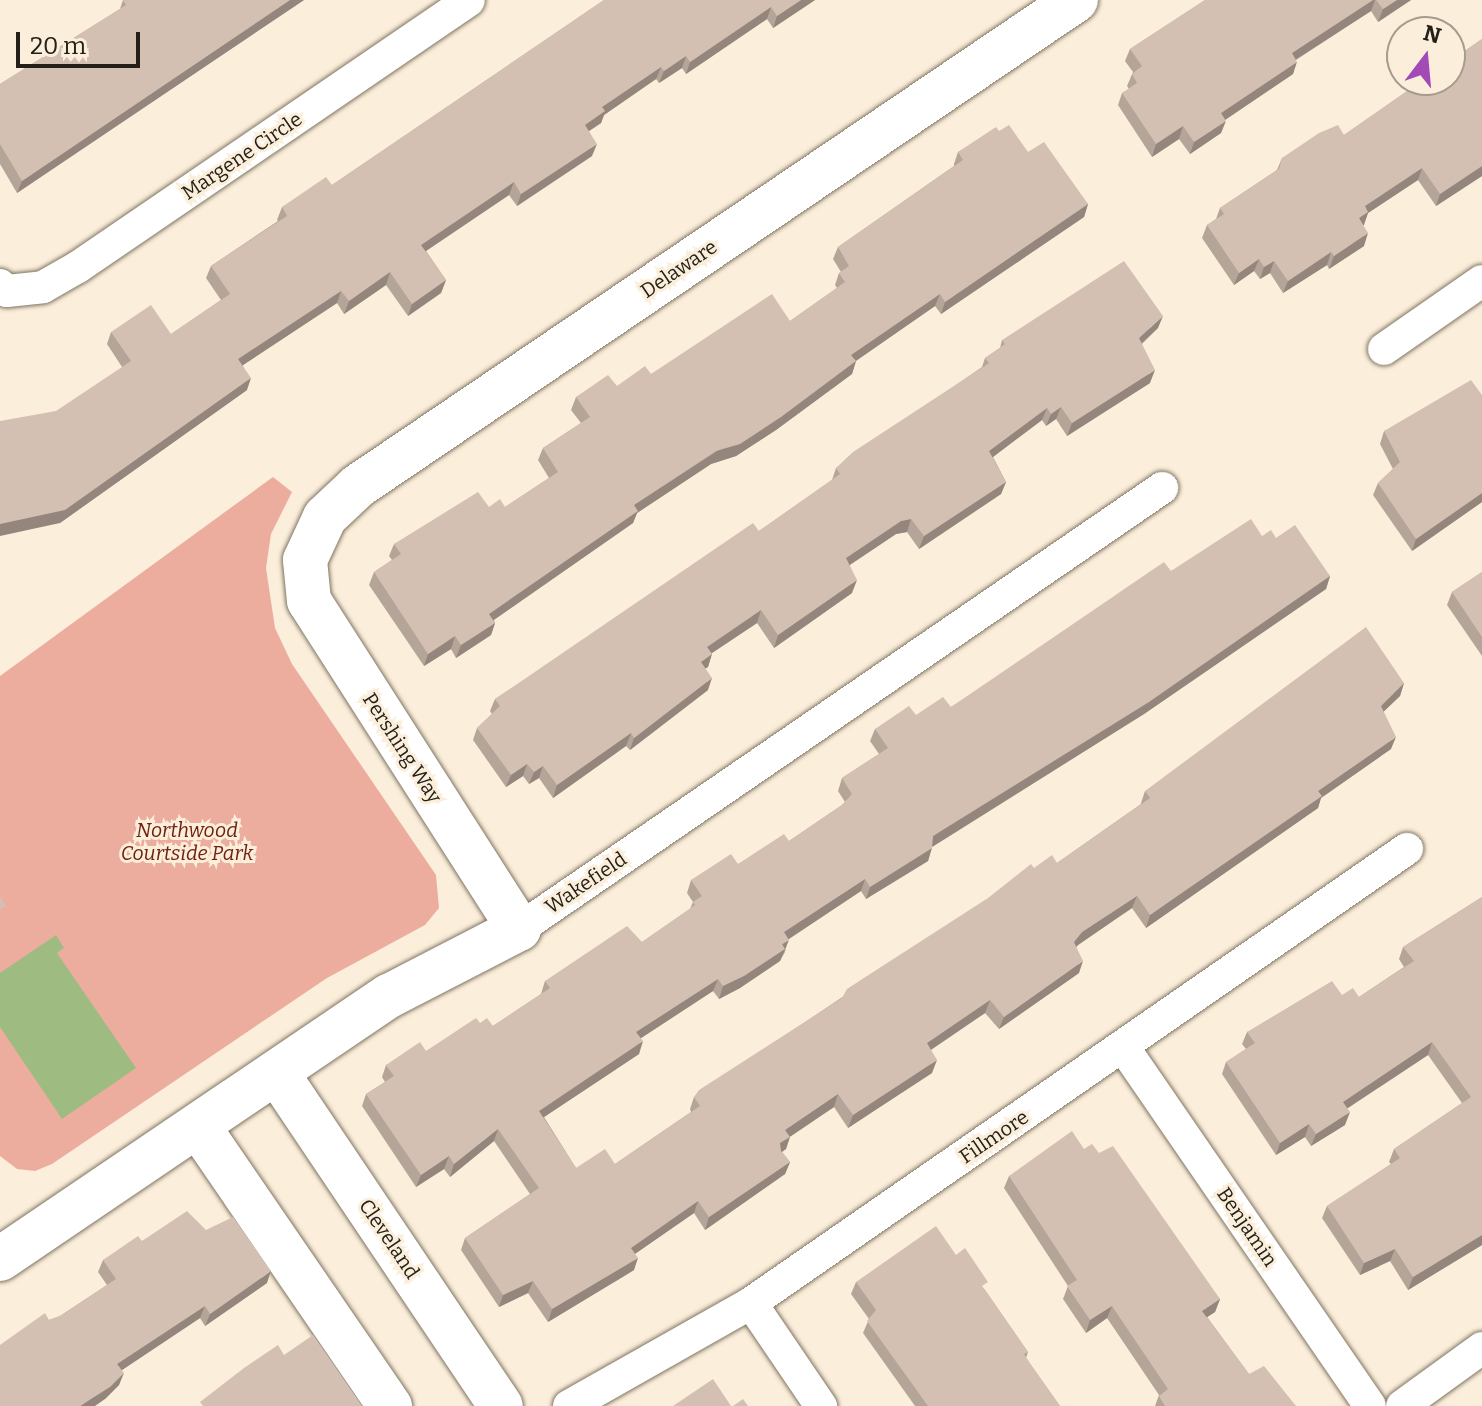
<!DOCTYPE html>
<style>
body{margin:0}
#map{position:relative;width:1482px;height:1406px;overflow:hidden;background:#fbefdb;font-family:Bitter,serif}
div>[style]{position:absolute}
.green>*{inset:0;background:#ecad9f}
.water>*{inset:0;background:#9ebc82}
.roads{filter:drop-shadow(0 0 2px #807563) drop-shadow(0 0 2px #807563)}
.street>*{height:32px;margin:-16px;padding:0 16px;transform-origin:16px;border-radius:16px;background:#fff}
.secondary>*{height:44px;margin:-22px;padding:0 22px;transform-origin:22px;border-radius:22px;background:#fff}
.wall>*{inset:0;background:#b5a599}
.shaded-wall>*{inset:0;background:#94867d}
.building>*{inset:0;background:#d3c0b2}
span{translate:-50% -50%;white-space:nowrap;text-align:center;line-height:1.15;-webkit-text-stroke:6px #fbefdb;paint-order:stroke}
.street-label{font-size:20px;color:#242019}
.park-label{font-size:20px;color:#712111;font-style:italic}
.north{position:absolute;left:1386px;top:16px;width:80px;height:80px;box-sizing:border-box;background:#fbefdb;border:2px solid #a59c8d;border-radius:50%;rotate:16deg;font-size:22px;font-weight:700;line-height:32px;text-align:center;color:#242019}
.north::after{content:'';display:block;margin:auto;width:28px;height:36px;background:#a24ab6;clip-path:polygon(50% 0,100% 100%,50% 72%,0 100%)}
.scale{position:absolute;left:16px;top:32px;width:124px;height:36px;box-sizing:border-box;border:4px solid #242019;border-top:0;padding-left:10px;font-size:24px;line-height:28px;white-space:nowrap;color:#242019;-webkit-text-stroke:6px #fbefdb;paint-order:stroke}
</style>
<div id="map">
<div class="green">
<div style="clip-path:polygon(273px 477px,292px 492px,271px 534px,266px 568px,275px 628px,292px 664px,436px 875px,439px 908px,425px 925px,327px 978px,52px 1164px,35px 1171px,17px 1169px,0 1156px,0 676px)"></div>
</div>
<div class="water">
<div style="clip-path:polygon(56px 935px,64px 948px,57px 953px,136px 1068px,62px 1119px,0 1027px,0 973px)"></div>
</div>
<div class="roads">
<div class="street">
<div style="left:0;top:285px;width:9px;rotate:41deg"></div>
<div style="left:7px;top:291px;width:36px;rotate:-6deg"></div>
<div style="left:43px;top:287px;width:40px;rotate:-29.7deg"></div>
<div style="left:78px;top:267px;width:473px;rotate:-34.3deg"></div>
<div style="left:1384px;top:349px;width:119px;rotate:-34.8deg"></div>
<div style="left:519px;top:929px;width:780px;rotate:-34.44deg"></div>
<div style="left:1124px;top:1048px;width:434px;rotate:55.5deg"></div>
<div style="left:751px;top:1303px;width:125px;rotate:55.8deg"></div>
<div style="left:569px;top:1406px;width:209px;rotate:-29.5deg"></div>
<div style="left:751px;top:1303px;width:798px;rotate:-34.69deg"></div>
<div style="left:1402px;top:1406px;width:99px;rotate:-35.9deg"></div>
</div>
<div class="secondary">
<div style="left:277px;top:1073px;width:401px;rotate:56.1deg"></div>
<div style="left:198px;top:1126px;width:340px;rotate:55.6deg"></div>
<div style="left:0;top:1259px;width:470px;rotate:-34.1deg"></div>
<div style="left:389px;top:996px;width:146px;rotate:-27.3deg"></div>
<div style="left:519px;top:929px;width:389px;rotate:-122.6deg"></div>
<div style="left:309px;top:601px;width:41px;rotate:-95.6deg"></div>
<div style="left:305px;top:560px;width:47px;rotate:-65.1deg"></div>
<div style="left:325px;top:517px;width:45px;rotate:-43.2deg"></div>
<div style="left:358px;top:486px;width:867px;rotate:-34.09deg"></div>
</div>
</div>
<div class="wall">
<div style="clip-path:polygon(123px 0,304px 0,17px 193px,0 164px,0 84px,120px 9px)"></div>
<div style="clip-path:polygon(604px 0,815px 0,773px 28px,767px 19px,686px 74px,682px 68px,659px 83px,656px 79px,604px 115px,601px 123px,589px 131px,592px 156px,517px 206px,509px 195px,426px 251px,446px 280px,441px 293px,408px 316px,386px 285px,344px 314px,337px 303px,243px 365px,247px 390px,60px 523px,122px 367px,107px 344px,111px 332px,171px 334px,221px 300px,206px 278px,211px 266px,278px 221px,277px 220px,282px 207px,332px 185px)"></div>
<div style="clip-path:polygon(1205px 0,1411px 0,1378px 22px,1371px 11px,1296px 60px,1293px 74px,1225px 120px,1221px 133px,1190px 154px,1179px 139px,1152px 157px,1118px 105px,1122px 93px,1129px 89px,1127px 86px,1133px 72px,1125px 61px,1130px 49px)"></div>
<div style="clip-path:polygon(1482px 39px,1482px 176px,1436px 206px,1418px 180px,1368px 213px,1363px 225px,1364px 246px,1329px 269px,1327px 265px,1283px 293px,1270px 273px,1260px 279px,1254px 271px,1234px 285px,1202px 238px,1207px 225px,1216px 219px,1220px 208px,1277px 170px,1282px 158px,1344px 135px)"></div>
<div style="clip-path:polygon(999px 131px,1028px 152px,1088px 204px,1084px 217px,941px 314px,935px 306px,856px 361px,852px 374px,776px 430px,736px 456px,711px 464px,637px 513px,633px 523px,494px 620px,495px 623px,491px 635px,456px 658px,451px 649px,424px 666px,369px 585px,374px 572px,392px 560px,389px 556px,394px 544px,489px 507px,505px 507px,549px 478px,538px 460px,543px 448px,581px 423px,571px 410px,576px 397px,617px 386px,651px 374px,790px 321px,837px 288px,835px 285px,839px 273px,841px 272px,833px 259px,838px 247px,954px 166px,954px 164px,958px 152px)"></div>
<div style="clip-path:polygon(1158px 328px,1142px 344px,1150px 383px,1067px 436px,1056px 419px,1046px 426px,1042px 420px,993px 457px,1006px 482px,1001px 494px,919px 549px,907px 532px,896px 534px,850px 565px,852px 593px,774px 648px,757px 623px,712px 653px,708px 667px,705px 668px,708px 690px,630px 750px,626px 746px,553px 798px,539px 778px,529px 784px,523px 776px,506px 787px,473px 740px,477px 728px,492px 714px,490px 711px,495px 699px,759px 531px,832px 480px,836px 468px,982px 367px,985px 358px,1000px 348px,1002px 340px)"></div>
<div style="clip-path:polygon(1482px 395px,1482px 502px,1412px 551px,1373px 495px,1378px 483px,1393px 469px,1380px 444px,1384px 431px)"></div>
<div style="clip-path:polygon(1262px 536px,1276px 538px,1330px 576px,1326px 589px,1144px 714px,932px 846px,928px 861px,866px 899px,861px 891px,788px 939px,785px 952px,780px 961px,740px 988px,719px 999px,713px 991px,641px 1038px,639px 1054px,544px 1117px,576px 1168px,615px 1164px,691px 1112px,690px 1109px,694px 1097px,1034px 868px,1057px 863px,1141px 804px,1141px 803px,1145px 791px,1404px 683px,1400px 696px,1383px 712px,1391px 749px,1321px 798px,1318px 808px,1146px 928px,1132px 908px,1078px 945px,1076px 946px,1079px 973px,999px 1029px,985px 1013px,931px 1050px,932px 1073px,848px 1128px,834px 1107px,790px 1136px,786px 1149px,782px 1152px,790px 1162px,785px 1174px,705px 1230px,694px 1213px,635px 1254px,634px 1270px,548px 1322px,528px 1293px,499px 1307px,461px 1250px,465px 1238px,530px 1194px,494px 1141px,450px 1177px,444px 1169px,416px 1187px,362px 1106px,366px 1094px,385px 1082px,382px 1077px,386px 1065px,426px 1051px,480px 1023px,493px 1026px,541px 994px,545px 981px,642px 942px,690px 909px,693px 902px,687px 893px,691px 880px,738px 864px,789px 841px,842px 805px,845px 802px,838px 791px,842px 778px,879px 754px,870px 741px,875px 729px,916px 715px,951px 707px,1171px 571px)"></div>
<div style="clip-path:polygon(1482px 572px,1482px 656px,1447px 605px,1452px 592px)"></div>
<div style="clip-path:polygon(1482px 897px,1482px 1245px,1408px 1290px,1390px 1261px,1360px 1275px,1322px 1218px,1327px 1206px,1391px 1164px,1389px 1162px,1394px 1149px,1462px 1103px,1428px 1055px,1347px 1108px,1345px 1125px,1311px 1146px,1305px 1137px,1276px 1155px,1222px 1074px,1226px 1062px,1246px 1049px,1242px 1044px,1247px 1032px,1342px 995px,1359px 997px,1404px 967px,1399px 959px,1403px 947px)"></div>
<div style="clip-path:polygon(1084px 1149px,1099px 1153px,1220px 1299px,1215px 1312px,1207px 1317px,1249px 1374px,1296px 1406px,1155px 1406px,1159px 1395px,1107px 1318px,1086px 1333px,1063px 1299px,1068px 1286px,1004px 1188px,1009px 1176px)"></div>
<div style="clip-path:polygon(206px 1230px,267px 1283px,205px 1326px,200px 1318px,122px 1370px,119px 1385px,105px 1399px,49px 1320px,60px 1316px,107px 1285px,98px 1272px,103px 1260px,142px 1241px)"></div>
<div style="clip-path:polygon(956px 1255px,985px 1290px,1028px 1352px,1026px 1358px,1060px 1406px,915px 1406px,863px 1333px,869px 1319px,851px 1294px,856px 1282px)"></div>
</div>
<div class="shaded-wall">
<div style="clip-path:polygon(290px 0,304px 0,17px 193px,22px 181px)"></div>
<div style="clip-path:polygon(801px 0,815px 0,773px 28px,777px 16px)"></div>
<div style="clip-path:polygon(1373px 0,1375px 0,1371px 11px,1287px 65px,1292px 53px)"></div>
<div style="clip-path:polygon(1397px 0,1411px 0,1378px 22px,1383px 9px)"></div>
<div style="clip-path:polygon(771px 7px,767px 19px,686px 74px,690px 62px)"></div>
<div style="clip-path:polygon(686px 56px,682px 68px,659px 83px,664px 71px)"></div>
<div style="clip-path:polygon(1297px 62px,1293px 74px,1216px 126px,1221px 113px)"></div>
<div style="clip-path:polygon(661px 67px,656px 79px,604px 115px,601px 123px,580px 137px,585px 125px,602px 107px)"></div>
<div style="clip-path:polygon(1226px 121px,1221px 133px,1190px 154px,1194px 142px)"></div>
<div style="clip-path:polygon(1183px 126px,1179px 139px,1152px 157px,1156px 144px)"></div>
<div style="clip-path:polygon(597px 144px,592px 156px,517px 206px,521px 194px)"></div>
<div style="clip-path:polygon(1482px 166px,1482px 176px,1436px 206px,1440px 194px)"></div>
<div style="clip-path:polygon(1422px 168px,1418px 180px,1368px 213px,1364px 225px,1354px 231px,1365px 206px)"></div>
<div style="clip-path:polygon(514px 182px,509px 195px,417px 257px,421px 245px)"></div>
<div style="clip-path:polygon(1088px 204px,1084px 217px,941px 314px,945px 302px)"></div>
<div style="clip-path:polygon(1368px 233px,1364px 246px,1329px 269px,1334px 256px)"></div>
<div style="clip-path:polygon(1331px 252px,1327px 265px,1283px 293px,1288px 281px)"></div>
<div style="clip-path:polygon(1259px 259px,1254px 271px,1234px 285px,1239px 273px)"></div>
<div style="clip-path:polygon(1274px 261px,1270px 273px,1260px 279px,1264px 267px)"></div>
<div style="clip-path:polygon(390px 272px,386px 285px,344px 314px,349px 301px)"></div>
<div style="clip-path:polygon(446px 280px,441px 293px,408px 316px,412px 304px)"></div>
<div style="clip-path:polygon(341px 291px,337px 303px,234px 371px,238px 359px)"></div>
<div style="clip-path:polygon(940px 294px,935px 306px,847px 367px,851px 355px)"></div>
<div style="clip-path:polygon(1163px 316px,1158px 328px,1134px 350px,1139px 338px)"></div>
<div style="clip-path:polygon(856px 361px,852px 374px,776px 430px,736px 456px,711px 464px,637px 513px,633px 523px,485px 626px,489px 614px,634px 505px)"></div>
<div style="clip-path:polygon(1155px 370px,1150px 383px,1067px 436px,1072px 423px)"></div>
<div style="clip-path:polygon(251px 378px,247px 390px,60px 523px,0 536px,0 524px)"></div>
<div style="clip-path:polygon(1061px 407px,1056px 419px,1046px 426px,1051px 414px)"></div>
<div style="clip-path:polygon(1047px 408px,1042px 420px,985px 463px,989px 451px)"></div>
<div style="clip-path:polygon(1006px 482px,1001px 494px,919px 549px,924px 536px)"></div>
<div style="clip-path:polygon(1482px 493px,1482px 502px,1412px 551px,1416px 539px)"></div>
<div style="clip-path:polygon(911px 519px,907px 532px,896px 534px,842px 570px,846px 558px,901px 521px)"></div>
<div style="clip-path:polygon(1330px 576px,1326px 589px,1144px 714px,929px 849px,933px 836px)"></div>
<div style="clip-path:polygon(857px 580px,852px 593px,774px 648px,778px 635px)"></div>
<div style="clip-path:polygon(761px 610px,757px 623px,703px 659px,707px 647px)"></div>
<div style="clip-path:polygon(495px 623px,491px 635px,456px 658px,461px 645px)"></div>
<div style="clip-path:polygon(455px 636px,451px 649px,424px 666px,428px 654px)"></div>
<div style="clip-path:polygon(712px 654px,708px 667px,696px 674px,701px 662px)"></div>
<div style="clip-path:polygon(712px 678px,708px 690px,630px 750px,634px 738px)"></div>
<div style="clip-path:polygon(1404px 683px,1400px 696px,1376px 719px,1381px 706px)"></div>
<div style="clip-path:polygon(631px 733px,626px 746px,553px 798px,557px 785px)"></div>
<div style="clip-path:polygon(1396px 737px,1391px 749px,1321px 798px,1318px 808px,1146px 928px,1150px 915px,1318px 791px)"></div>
<div style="clip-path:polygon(527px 764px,523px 776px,506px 787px,511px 775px)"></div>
<div style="clip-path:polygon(543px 766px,539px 778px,529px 784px,534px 772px)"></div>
<div style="clip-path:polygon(932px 848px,928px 861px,866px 899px,870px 887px)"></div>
<div style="clip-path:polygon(865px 879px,861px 891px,780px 945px,784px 932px)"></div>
<div style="clip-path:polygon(1137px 896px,1132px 908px,1078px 945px,1070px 955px,1074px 942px,1082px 932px)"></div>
<div style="clip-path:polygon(789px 940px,780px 961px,740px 988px,719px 999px,723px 986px)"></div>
<div style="clip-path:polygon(1083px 961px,1079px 973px,999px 1029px,1004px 1017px)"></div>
<div style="clip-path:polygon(718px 979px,713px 991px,632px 1044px,636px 1032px)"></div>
<div style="clip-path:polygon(990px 1000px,985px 1013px,923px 1055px,927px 1043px)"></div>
<div style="clip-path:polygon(643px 1041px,639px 1054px,535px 1123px,539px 1111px)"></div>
<div style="clip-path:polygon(1432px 1042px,1428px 1055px,1339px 1114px,1343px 1102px)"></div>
<div style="clip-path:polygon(937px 1060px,932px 1073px,848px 1128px,853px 1115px)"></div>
<div style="clip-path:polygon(838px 1094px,834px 1107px,781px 1143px,785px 1130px)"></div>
<div style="clip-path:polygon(1350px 1112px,1345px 1125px,1311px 1146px,1316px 1134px)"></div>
<div style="clip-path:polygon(1309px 1124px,1305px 1137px,1276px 1155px,1280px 1143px)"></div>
<div style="clip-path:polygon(498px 1129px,494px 1141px,450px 1177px,454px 1164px)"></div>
<div style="clip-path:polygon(790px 1137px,786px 1149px,776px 1156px,780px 1143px)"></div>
<div style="clip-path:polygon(449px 1156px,444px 1169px,416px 1187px,421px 1175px)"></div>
<div style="clip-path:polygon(790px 1162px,785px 1174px,705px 1230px,709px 1217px)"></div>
<div style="clip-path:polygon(698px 1201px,694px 1213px,626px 1260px,631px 1248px)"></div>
<div style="clip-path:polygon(1482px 1235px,1482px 1245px,1408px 1290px,1413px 1277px)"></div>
<div style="clip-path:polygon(1395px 1249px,1390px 1261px,1360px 1275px,1364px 1263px)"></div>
<div style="clip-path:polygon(638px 1258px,634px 1270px,548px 1322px,552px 1309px)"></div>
<div style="clip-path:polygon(271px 1271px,267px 1283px,205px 1326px,210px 1314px)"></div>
<div style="clip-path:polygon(533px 1281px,528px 1293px,499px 1307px,503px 1295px)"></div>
<div style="clip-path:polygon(1220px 1299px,1215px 1312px,1198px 1323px,1202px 1311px)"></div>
<div style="clip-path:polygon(205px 1306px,200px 1318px,113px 1376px,117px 1364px)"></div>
<div style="clip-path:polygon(1112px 1306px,1107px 1318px,1086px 1333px,1090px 1320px)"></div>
<div style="clip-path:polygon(124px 1373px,119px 1385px,105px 1399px,95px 1406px,80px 1406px)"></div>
</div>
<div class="building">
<div style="clip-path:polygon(123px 0,290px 0,22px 181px,0 144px,0 84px,126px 5px)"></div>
<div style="clip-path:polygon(604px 0,801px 0,777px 16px,771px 7px,690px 62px,686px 56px,664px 71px,661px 67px,602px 107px,605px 111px,585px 125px,597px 144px,521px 194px,514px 182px,421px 245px,446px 280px,412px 304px,390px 272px,349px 301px,341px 291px,238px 359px,251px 378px,65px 510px,0 524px,0 421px,56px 411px,131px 361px,111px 332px,151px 305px,171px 334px,230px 294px,211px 266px,287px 216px,282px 207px,326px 177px,332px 185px)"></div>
<div style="clip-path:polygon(1205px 0,1373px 0,1292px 53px,1297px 62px,1221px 113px,1226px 121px,1194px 142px,1183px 126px,1156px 144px,1122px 93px,1137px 83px,1132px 74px,1142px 66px,1130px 49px)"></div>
<div style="clip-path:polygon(1376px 0,1397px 0,1383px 9px)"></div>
<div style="clip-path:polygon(1482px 39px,1482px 166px,1440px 194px,1422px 168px,1365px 206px,1368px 212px,1359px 218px,1368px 233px,1334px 256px,1331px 252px,1288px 281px,1274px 261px,1264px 267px,1259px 259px,1239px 273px,1207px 225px,1224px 214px,1220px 208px,1279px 169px,1282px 158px,1319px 133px,1338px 125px,1344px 135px,1423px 80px,1450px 80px,1450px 61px)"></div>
<div style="clip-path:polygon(1009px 125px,1028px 152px,1044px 142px,1088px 204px,945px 302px,940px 294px,851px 355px,856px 361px,781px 417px,740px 444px,716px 451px,634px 505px,638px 511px,489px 614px,495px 623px,461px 645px,455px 636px,428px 654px,374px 572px,401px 554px,394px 544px,478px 492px,489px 507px,500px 499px,505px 507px,558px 472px,543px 448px,590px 417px,576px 397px,608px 375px,617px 386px,645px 366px,651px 374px,772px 294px,790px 321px,845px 282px,839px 273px,849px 266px,838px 247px,963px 160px,958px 152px,996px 127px,999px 131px)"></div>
<div style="clip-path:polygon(1124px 261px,1163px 316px,1139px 338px,1155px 370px,1072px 423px,1061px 407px,1051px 414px,1047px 408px,989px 451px,1006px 482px,924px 536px,911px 519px,901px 521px,846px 558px,857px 580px,778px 635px,761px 610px,707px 647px,712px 654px,701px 662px,712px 678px,634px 738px,631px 733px,557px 785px,543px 766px,534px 772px,527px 764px,511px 775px,477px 728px,500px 706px,495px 699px,753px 523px,759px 531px,840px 474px,836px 468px,853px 452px,989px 363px,985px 358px,1005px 344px,1002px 340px)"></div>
<div style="clip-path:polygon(1471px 380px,1482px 395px,1482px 493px,1416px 539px,1378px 483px,1400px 462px,1384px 431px)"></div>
<div style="clip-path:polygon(1251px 519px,1262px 536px,1271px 530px,1276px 538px,1295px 525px,1330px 576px,1149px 702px,933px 836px,932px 848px,870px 887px,865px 879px,784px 932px,789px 940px,782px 944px,785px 949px,744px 976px,723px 986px,718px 979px,636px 1032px,643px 1041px,539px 1111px,576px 1168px,605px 1149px,615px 1164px,700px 1106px,694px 1097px,699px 1090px,842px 998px,847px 989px,988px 898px,1031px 864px,1034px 868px,1052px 855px,1057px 863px,1150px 798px,1145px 791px,1366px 627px,1404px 683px,1381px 706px,1396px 737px,1318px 791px,1322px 796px,1150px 915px,1137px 896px,1082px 932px,1074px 942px,1083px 961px,1004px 1017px,990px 1000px,927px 1043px,937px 1060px,853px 1115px,838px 1094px,785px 1130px,790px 1137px,780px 1143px,781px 1151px,790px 1162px,709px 1217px,698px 1201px,631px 1248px,638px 1258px,552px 1309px,533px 1281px,503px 1295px,465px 1238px,539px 1188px,498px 1129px,454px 1164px,449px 1156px,421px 1175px,366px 1094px,394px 1076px,386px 1065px,420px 1042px,426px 1051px,476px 1018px,480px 1023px,487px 1018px,493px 1026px,550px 988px,545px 981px,627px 926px,642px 942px,695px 905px,693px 902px,702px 896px,691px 880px,731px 854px,738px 864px,784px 834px,789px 841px,842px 805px,852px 794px,842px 778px,888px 748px,875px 729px,909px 706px,916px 715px,943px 697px,951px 707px,1164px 562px,1171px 571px)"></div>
<div style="clip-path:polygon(1482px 572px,1482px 637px,1452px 592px)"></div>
<div style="clip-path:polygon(0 896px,6px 906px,0 909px)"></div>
<div style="clip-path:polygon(1482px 897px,1482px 1235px,1413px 1277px,1395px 1249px,1364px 1263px,1327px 1206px,1400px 1158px,1394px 1149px,1471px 1097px,1432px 1042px,1343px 1102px,1350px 1112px,1316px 1134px,1309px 1124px,1280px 1143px,1226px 1062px,1255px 1043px,1247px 1032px,1332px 981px,1342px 995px,1353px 988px,1359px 997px,1414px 961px,1403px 947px)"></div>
<div style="clip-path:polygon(1072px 1131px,1084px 1149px,1092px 1144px,1099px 1153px,1113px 1146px,1220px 1299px,1202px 1311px,1249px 1374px,1264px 1366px,1296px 1406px,1165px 1406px,1159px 1396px,1168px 1389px,1112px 1306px,1090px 1320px,1067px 1286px,1077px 1280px,1009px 1176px)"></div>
<div style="clip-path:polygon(187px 1211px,206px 1230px,233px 1217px,271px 1271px,210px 1314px,205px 1306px,117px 1364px,124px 1373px,110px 1387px,80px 1406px,0 1406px,0 1345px,45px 1313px,49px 1320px,60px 1316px,116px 1279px,103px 1260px,138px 1236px,142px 1241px)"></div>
<div style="clip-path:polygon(936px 1226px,956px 1255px,965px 1248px,988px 1282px,982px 1286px,1028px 1352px,1024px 1354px,1029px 1362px,1060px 1406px,928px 1406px,867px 1321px,876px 1310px,856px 1282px)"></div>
<div style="clip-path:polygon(313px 1335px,362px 1406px,203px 1406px,200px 1402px,244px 1368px,278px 1345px,284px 1355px)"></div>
<div style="clip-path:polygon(713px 1379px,731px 1406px,673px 1406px)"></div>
<div style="clip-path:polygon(743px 1399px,748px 1406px,733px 1406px)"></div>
</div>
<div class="street-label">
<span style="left:242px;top:156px;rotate:-34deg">Margene Circle</span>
<span style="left:679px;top:269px;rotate:-34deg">Delaware</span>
<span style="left:402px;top:748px;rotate:57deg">Pershing Way</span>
<span style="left:586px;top:883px;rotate:-34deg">Wakefield</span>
<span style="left:994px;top:1137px;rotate:-34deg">Fillmore</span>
<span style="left:1247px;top:1227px;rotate:56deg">Benjamin</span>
<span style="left:389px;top:1239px;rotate:56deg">Cleveland</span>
</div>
<div class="park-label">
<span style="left:187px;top:842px">Northwood<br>Courtside Park</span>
</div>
<div class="north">N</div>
<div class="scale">20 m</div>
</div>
